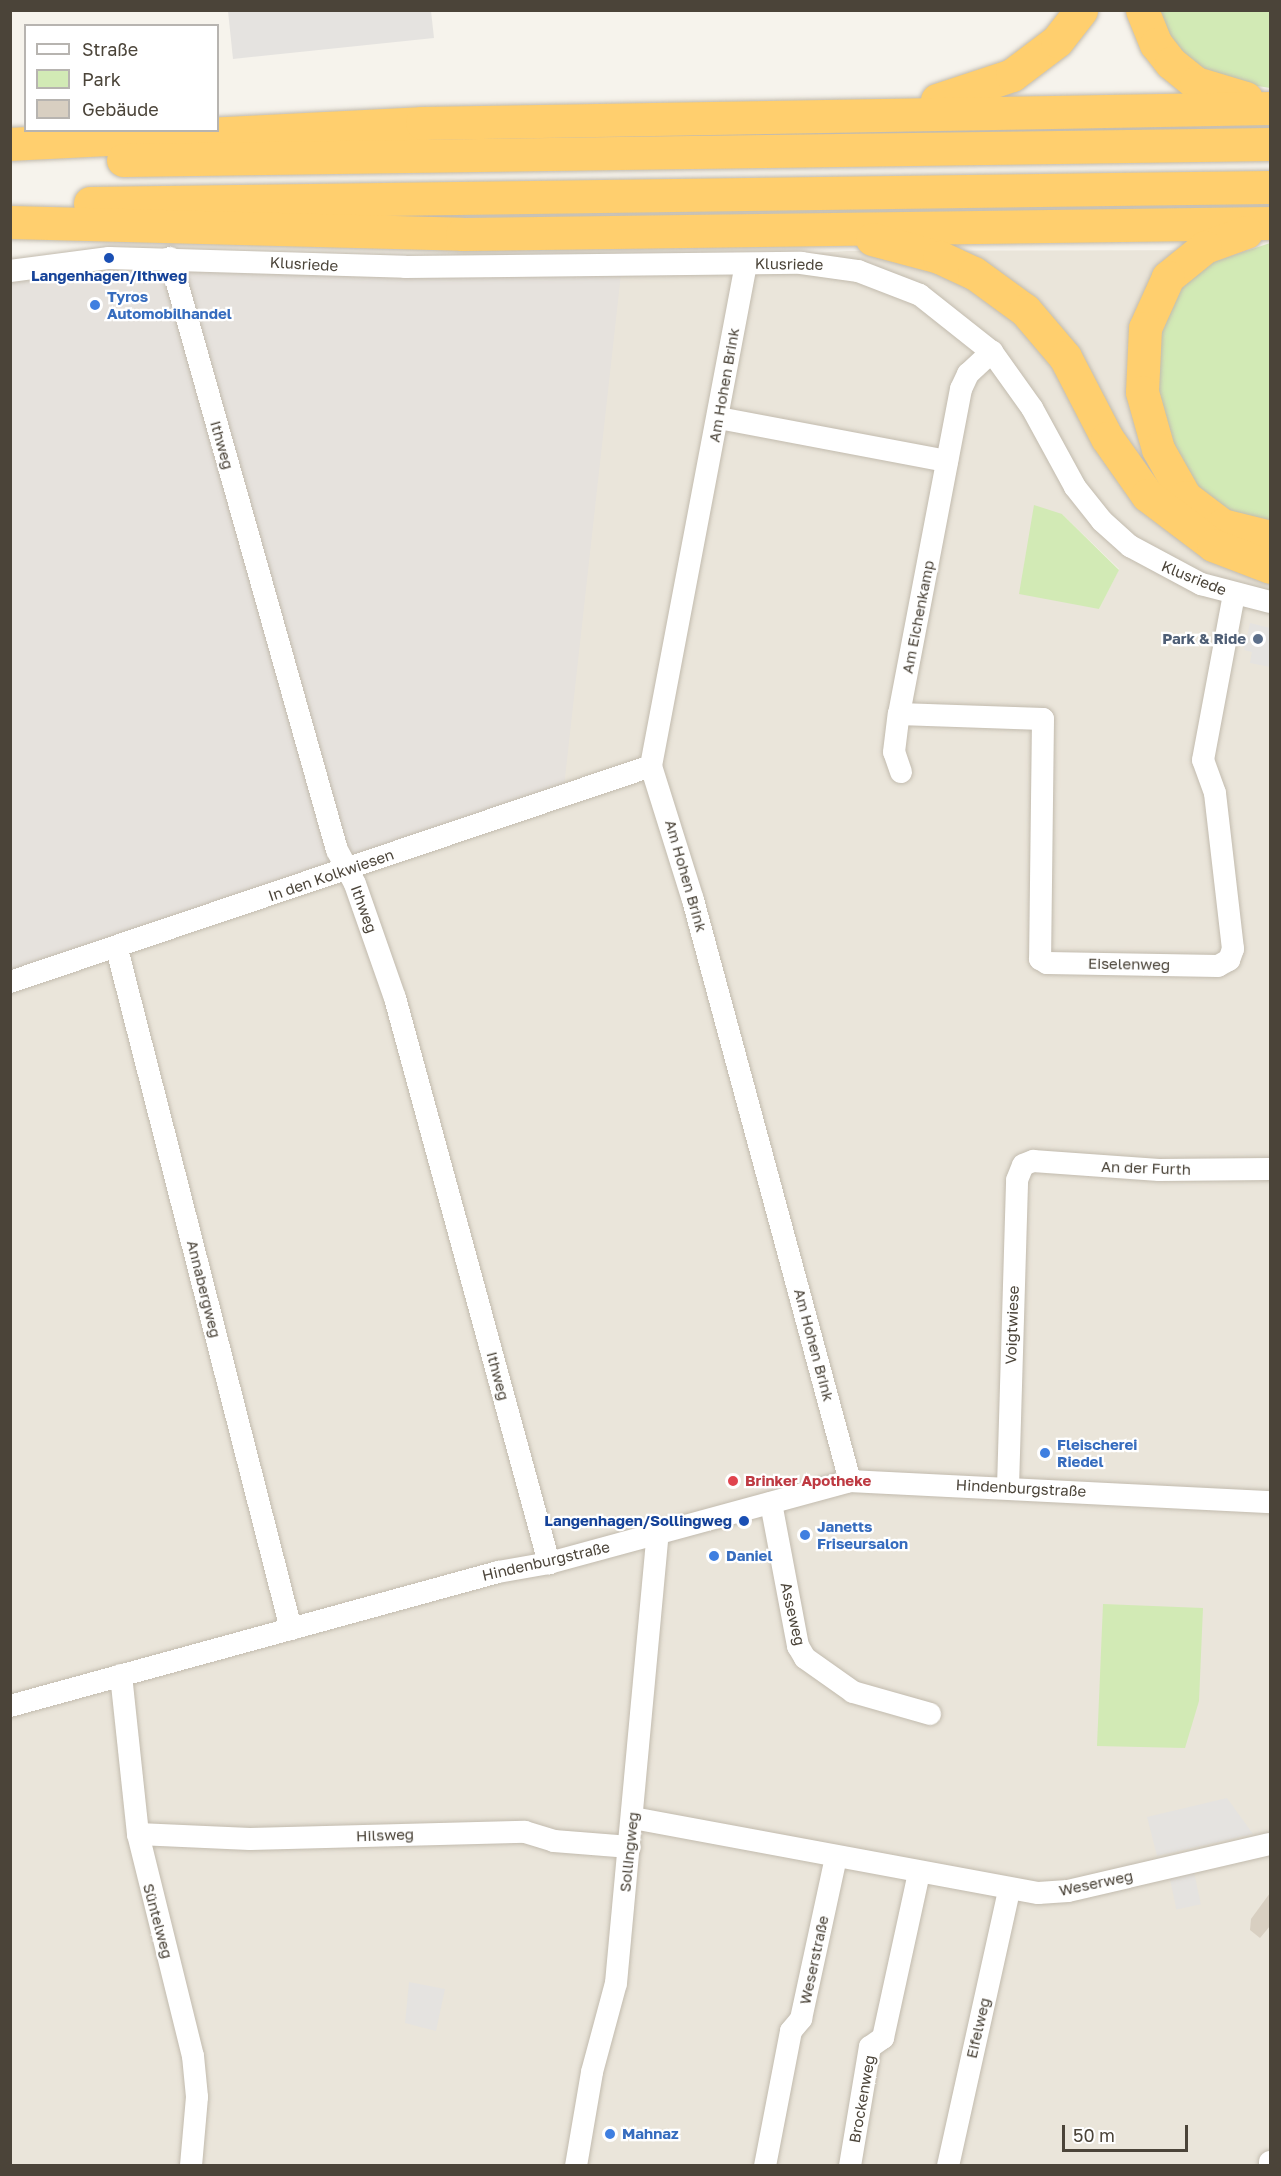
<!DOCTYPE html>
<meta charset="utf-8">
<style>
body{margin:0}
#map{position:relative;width:1281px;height:2176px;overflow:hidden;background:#f6f3ec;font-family:"Golos Text",sans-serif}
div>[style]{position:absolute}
.residential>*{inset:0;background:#eae5da}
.industrial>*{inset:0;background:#e6e2dd}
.green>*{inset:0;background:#d2eab5}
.parking>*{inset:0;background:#e5e3e0;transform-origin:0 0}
.building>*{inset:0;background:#d8cfc1}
.roads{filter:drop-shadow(0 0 2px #c2bbae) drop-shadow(0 0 2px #c2bbae)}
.minor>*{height:22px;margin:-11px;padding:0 11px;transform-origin:11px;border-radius:11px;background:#fff}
.highway>*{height:33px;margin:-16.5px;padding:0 16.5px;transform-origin:16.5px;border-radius:16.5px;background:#ffcf6e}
.dots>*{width:16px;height:16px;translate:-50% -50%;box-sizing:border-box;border:3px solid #fff;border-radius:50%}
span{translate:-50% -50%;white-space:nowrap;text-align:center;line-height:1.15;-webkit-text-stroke:4.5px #fff;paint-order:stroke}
.street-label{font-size:15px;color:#4b4439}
.transit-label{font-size:15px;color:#164399;font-weight:700}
.right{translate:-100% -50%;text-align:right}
.shop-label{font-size:15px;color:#366cbe;font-weight:700}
.left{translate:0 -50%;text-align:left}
.service-label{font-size:15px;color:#4e5e75;font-weight:700}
.health-label{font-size:15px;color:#be3a42;font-weight:700}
.frame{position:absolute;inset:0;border:12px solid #4b4439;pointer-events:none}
.legend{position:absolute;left:24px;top:24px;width:195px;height:108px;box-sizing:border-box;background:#fff;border:2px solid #b7b4b0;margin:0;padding:8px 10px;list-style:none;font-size:18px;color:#4b4439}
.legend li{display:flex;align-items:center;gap:12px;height:30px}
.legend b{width:30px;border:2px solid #b7b4b0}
.scale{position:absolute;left:1062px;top:2125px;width:126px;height:27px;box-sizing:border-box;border:3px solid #4b4439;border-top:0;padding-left:8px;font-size:18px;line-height:21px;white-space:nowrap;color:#4b4439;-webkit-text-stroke:4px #fff;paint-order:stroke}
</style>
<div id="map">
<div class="residential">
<div style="clip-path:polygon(evenodd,1270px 250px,1270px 2165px,11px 2166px,11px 982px,622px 265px,847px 251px,1270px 250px,1062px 514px,1119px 569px,1099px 609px,1062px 514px)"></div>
</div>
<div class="industrial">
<div style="clip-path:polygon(622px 265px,563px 796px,11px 982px,10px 271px,31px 266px)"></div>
</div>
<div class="green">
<div style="clip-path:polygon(1153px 11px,1270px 11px,1270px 88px,1226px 81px,1186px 60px)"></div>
<div style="clip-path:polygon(1270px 243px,1270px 526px,1209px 506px,1157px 426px,1159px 340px,1180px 289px,1205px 265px)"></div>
<div style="clip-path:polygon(1034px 505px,1062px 514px,1119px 570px,1099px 609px,1019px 594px)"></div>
<div style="clip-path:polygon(1103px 1604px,1203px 1608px,1199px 1701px,1185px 1748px,1097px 1746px)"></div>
</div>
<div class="parking">
<div style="clip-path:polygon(228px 11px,431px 11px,434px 38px,233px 59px)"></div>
<div style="clip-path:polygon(1250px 623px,1270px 628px,1270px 667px,1250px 663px,1252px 652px,1244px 650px)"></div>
<div style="clip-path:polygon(1227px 1798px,1253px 1834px,1157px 1856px,1147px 1817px)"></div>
<div style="left:1194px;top:1872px;width:33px;height:25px;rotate:78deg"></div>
<div style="clip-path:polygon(409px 1982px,445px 1989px,436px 2031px,405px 2023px)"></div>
</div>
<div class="building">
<div style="clip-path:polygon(1270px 1893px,1270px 1926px,1260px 1938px,1250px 1930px,1251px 1919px)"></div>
</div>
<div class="roads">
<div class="minor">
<div style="left:170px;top:258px;width:615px;rotate:74.25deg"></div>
<div style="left:337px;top:850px;width:38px;rotate:62deg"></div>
<div style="left:355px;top:884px;width:121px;rotate:70.7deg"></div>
<div style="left:395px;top:998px;width:586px;rotate:74.75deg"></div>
<div style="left:746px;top:264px;width:511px;rotate:100.72deg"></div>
<div style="left:651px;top:766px;width:140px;rotate:72.6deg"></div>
<div style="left:693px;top:900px;width:602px;rotate:74.88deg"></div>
<div style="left:10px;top:271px;width:100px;rotate:-7.5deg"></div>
<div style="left:109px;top:258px;width:296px;rotate:1.7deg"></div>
<div style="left:405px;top:267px;width:396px;rotate:-0.6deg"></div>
<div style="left:801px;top:263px;width:58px;rotate:8deg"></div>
<div style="left:858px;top:271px;width:66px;rotate:21.2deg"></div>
<div style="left:920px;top:295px;width:92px;rotate:38.4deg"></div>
<div style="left:992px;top:352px;width:69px;rotate:54.5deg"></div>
<div style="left:1032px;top:408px;width:90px;rotate:61.4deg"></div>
<div style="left:1075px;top:487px;width:43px;rotate:51.5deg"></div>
<div style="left:1102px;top:521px;width:38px;rotate:42deg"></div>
<div style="left:1130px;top:546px;width:81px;rotate:28.2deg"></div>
<div style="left:1201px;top:584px;width:71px;rotate:14.6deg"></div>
<div style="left:719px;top:418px;width:232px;rotate:10.7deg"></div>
<div style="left:899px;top:714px;width:144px;rotate:2deg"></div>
<div style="left:1043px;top:719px;width:240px;rotate:90.7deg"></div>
<div style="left:1040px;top:959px;width:8px;rotate:30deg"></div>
<div style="left:1047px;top:963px;width:171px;rotate:1deg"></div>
<div style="left:1218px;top:966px;width:13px;rotate:-29deg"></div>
<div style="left:1229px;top:960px;width:12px;rotate:-70deg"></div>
<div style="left:1233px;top:949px;width:157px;rotate:-96.6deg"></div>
<div style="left:1215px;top:793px;width:35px;rotate:-110deg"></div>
<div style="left:1203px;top:760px;width:169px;rotate:-79.4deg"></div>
<div style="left:901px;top:772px;width:21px;rotate:-109deg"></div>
<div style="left:894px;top:752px;width:38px;rotate:-83deg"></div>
<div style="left:899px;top:714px;width:331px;rotate:-79.2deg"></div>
<div style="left:961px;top:389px;width:17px;rotate:-65deg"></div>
<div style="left:968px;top:374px;width:33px;rotate:-43deg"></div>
<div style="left:117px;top:949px;width:702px;rotate:75.65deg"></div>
<div style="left:10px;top:982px;width:676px;rotate:-18.62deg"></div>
<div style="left:1008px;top:1487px;width:307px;rotate:-88.3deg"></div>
<div style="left:1017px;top:1180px;width:16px;rotate:-68deg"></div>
<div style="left:1023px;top:1165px;width:11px;rotate:-22deg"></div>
<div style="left:1033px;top:1161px;width:126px;rotate:4.1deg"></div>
<div style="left:1159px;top:1170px;width:111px;rotate:-0.5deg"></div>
<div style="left:771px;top:1503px;width:146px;rotate:79.3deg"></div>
<div style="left:798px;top:1646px;width:14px;rotate:60deg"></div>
<div style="left:805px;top:1658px;width:59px;rotate:35.3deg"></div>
<div style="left:853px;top:1692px;width:80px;rotate:15.9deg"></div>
<div style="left:121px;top:1675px;width:160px;rotate:83.9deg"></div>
<div style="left:138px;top:1834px;width:229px;rotate:76.1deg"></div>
<div style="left:193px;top:2056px;width:41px;rotate:84.4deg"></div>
<div style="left:197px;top:2097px;width:69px;rotate:95deg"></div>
<div style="left:10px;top:1706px;width:506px;rotate:-15.35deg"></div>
<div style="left:498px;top:1572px;width:52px;rotate:-10deg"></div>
<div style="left:549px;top:1563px;width:312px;rotate:-15.2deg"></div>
<div style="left:850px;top:1481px;width:421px;rotate:2.9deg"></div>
<div style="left:633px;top:1818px;width:412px;rotate:10.5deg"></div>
<div style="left:1038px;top:1893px;width:30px;rotate:-4deg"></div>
<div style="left:1068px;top:1891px;width:207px;rotate:-13.1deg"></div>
<div style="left:138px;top:1834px;width:112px;rotate:2.6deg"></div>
<div style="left:250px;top:1839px;width:275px;rotate:-1.5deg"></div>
<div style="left:525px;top:1832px;width:30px;rotate:17deg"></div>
<div style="left:554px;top:1841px;width:76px;rotate:4.5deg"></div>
<div style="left:576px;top:2166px;width:95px;rotate:-80.3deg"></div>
<div style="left:592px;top:2072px;width:92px;rotate:-74.9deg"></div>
<div style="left:616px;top:1983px;width:451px;rotate:-84.7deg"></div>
<div style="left:765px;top:2166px;width:137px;rotate:-79.1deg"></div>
<div style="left:791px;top:2031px;width:16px;rotate:-50deg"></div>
<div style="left:801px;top:2019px;width:166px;rotate:-77.8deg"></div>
<div style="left:850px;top:2166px;width:121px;rotate:-80.5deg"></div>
<div style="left:870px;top:2047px;width:16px;rotate:-35deg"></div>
<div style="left:883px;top:2038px;width:169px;rotate:-77.7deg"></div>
<div style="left:948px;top:2166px;width:283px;rotate:-77.5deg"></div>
<div style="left:1270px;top:2166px;width:4px;rotate:-90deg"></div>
</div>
<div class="highway">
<div style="left:1142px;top:10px;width:37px;rotate:68deg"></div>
<div style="left:1156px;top:44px;width:24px;rotate:52deg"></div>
<div style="left:1171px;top:63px;width:32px;rotate:39deg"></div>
<div style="left:1196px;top:83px;width:52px;rotate:16.7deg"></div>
<div style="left:937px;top:100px;width:79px;rotate:-18.4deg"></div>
<div style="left:1012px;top:75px;width:56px;rotate:-37.1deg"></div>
<div style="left:1057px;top:41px;width:39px;rotate:-52deg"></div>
<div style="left:10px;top:144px;width:413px;rotate:-2.9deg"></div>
<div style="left:422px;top:123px;width:848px;rotate:-1.01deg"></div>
<div style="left:123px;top:160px;width:1147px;rotate:-0.8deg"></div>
<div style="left:90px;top:203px;width:1180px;rotate:-0.78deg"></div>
<div style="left:10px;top:222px;width:452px;rotate:1.5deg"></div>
<div style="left:462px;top:234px;width:808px;rotate:-0.78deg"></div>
<div style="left:1246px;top:232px;width:44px;rotate:159.9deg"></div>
<div style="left:1205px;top:247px;width:48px;rotate:141deg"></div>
<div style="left:1168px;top:277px;width:56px;rotate:114.3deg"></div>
<div style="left:1145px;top:328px;width:64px;rotate:92.7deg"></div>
<div style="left:1142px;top:392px;width:59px;rotate:74.3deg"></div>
<div style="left:1158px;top:449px;width:55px;rotate:60.6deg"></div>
<div style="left:1185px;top:497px;width:46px;rotate:37.1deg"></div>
<div style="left:1222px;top:525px;width:49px;rotate:14deg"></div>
<div style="left:872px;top:239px;width:69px;rotate:15deg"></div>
<div style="left:939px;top:257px;width:38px;rotate:25deg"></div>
<div style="left:974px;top:273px;width:63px;rotate:36deg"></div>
<div style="left:1025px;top:310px;width:62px;rotate:49.6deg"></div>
<div style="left:1065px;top:357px;width:91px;rotate:62.6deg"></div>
<div style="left:1107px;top:438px;width:70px;rotate:54.9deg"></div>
<div style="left:1147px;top:495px;width:83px;rotate:37.1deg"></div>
<div style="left:1213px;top:545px;width:61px;rotate:21.1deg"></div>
</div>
</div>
<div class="dots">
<div style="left:109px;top:258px;background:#1a4fb4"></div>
<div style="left:95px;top:305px;background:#3f7fe0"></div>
<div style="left:1258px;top:639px;background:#5c6f8a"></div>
<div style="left:1045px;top:1453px;background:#3f7fe0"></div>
<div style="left:733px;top:1481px;background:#e0444e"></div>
<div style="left:744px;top:1521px;background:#1a4fb4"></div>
<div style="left:805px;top:1535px;background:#3f7fe0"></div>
<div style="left:714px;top:1556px;background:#3f7fe0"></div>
<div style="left:610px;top:2134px;background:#3f7fe0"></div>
</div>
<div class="street-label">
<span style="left:304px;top:264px;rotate:3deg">Klusriede</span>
<span style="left:789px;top:264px;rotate:1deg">Klusriede</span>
<span style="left:724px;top:385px;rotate:-80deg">Am Hohen Brink</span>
<span style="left:222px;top:445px;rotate:74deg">Ithweg</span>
<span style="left:1194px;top:578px;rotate:22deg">Klusriede</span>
<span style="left:918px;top:617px;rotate:-79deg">Am Eichenkamp</span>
<span style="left:331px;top:875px;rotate:-19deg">In den Kolkwiesen</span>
<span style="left:686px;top:876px;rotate:74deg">Am Hohen Brink</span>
<span style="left:364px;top:909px;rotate:70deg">Ithweg</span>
<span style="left:1129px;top:964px;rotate:1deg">Eiselenweg</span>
<span style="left:1146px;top:1168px;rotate:2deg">An der Furth</span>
<span style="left:204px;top:1289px;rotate:76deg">Annabergweg</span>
<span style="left:1012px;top:1325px;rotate:-88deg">Voigtwiese</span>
<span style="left:814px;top:1345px;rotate:75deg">Am Hohen Brink</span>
<span style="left:498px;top:1376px;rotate:75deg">Ithweg</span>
<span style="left:1021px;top:1488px;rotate:3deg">Hindenburgstraße</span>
<span style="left:546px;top:1561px;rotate:-13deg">Hindenburgstraße</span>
<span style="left:793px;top:1614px;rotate:77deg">Asseweg</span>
<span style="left:385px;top:1835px;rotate:-2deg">Hilsweg</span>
<span style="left:629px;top:1852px;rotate:-84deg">Sollingweg</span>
<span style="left:1096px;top:1883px;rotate:-12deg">Weserweg</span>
<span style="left:158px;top:1921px;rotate:75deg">Süntelweg</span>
<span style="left:814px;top:1960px;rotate:-78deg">Weserstraße</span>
<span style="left:978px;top:2028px;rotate:-77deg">Eifelweg</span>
<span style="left:862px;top:2099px;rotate:-80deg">Brockenweg</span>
</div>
<div class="transit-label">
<span style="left:109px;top:276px">Langenhagen/Ithweg</span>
<span class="right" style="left:732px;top:1521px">Langenhagen/Sollingweg</span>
</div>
<div class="shop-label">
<span class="left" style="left:107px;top:305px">Tyros<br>Automobilhandel</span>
<span class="left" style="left:1057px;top:1453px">Fleischerei<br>Riedel</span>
<span class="left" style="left:817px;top:1535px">Janetts<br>Friseursalon</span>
<span class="left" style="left:726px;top:1556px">Daniel</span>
<span class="left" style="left:622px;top:2134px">Mahnaz</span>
</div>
<div class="service-label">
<span class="right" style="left:1246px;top:639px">Park &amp; Ride</span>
</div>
<div class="health-label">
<span class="left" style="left:745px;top:1481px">Brinker Apotheke</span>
</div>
<div class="frame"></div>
<ul class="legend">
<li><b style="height:8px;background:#fff"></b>Straße</li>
<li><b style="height:16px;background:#d2eab5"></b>Park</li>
<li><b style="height:16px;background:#d8cfc1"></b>Gebäude</li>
</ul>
<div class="scale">50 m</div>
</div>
